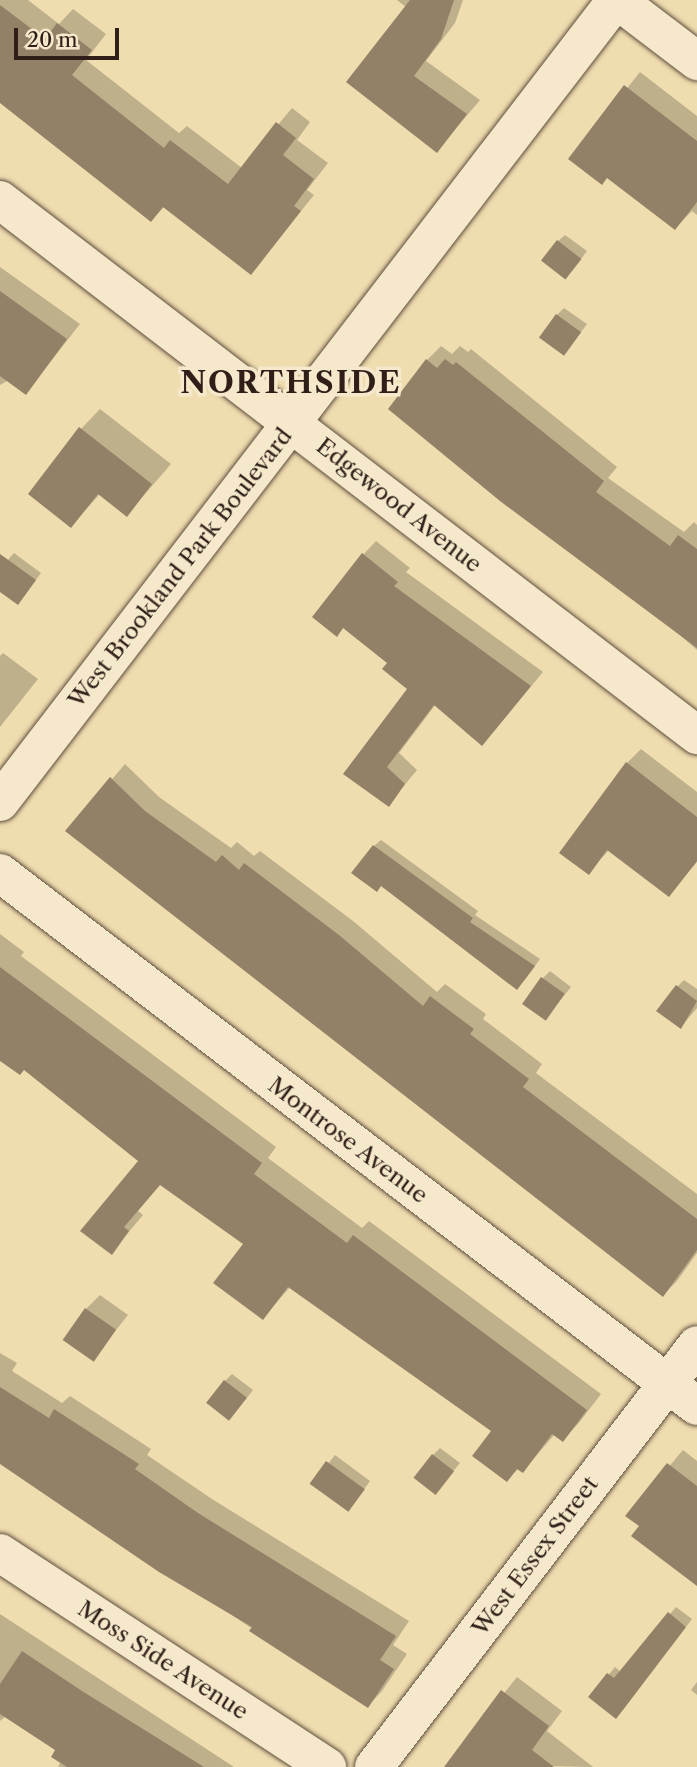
<!DOCTYPE html>
<style>
body{margin:0}
#map{position:relative;width:697px;height:1767px;overflow:hidden;background:#efdcaf;font-family:"Libre Caslon Text",serif}
div>[style]{position:absolute}
.shadow>*{inset:0;background:#0003}
.building>*{inset:0;background:#938167;transform-origin:0 0}
.roads{filter:drop-shadow(0 0 2px #5f4e3e) drop-shadow(0 0 2px #5f4e3e)}
.minor>*{height:38px;margin:-19px;padding:0 19px;transform-origin:19px;border-radius:19px;background:#f5e8cb}
.secondary>*{height:38px;margin:-19px;padding:0 19px;transform-origin:19px;border-radius:19px;background:#f5e8cb}
span{translate:-50% -50%;white-space:nowrap;text-align:center;line-height:1.15;-webkit-text-stroke:7px #f5e8cb;paint-order:stroke}
.street-label{font-size:23px;color:#2f1f18}
.district-label{font-size:30px;color:#2f1f18;font-weight:700;letter-spacing:2px}
.scale{position:absolute;left:14px;top:28px;width:105px;height:32px;box-sizing:border-box;border:4px solid #2f1f18;border-top:0;padding-left:9px;font-size:21px;line-height:24px;white-space:nowrap;color:#2f1f18;-webkit-text-stroke:5px #f5e8cb;paint-order:stroke}
</style>
<div id="map">
<div class="shadow">
<div style="clip-path:polygon(0 0,28px 0,59px 24px,73px 9px,106px 34px,86px 60px,179px 133px,187px 126px,242px 168px,292px 108px,310px 122px,297px 140px,328px 163px,307px 190px,314px 195px,251px 273px,165px 206px,151px 220px,0 101px)"></div>
<div style="clip-path:polygon(397px 0,463px 0,455px 23px,426px 61px,480px 100px,437px 151px,349px 82px,406px 7px)"></div>
<div style="clip-path:polygon(640px 72px,697px 116px,697px 215px,692px 211px,675px 228px,608px 176px,571px 159px)"></div>
<div style="clip-path:polygon(565px 235px,587px 251px,572px 271px,558px 241px)"></div>
<div style="clip-path:polygon(0 267px,80px 324px,26px 393px,9px 380px,0 385px)"></div>
<div style="clip-path:polygon(564px 308px,587px 324px,570px 347px,557px 315px)"></div>
<div style="clip-path:polygon(441px 346px,452px 354px,460px 346px,468px 352px,471px 349px,617px 467px,608px 478px,684px 532px,694px 522px,697px 525px,697px 650px,634px 595px,427px 360px)"></div>
<div style="clip-path:polygon(100px 409px,171px 464px,127px 515px,100px 494px,71px 526px,81px 429px)"></div>
<div style="clip-path:polygon(376px 541px,410px 568px,406px 572px,543px 672px,495px 730px,436px 704px,399px 753px,417px 770px,388px 805px,345px 774px,409px 688px,390px 662px,363px 555px)"></div>
<div style="clip-path:polygon(14px 553px,41px 573px,24px 596px,0 590px,0 569px)"></div>
<div style="clip-path:polygon(3px 653px,38px 679px,0 727px,0 656px)"></div>
<div style="clip-path:polygon(641px 749px,697px 792px,697px 862px,669px 895px,609px 850px,589px 872px,627px 763px)"></div>
<div style="clip-path:polygon(125px 764px,159px 797px,231px 848px,237px 842px,254px 856px,260px 851px,353px 921px,437px 992px,445px 984px,486px 1014px,483px 1019px,542px 1064px,536px 1073px,697px 1194px,697px 1253px,677px 1281px,663px 1295px,68px 831px)"></div>
<div style="clip-path:polygon(381px 840px,478px 911px,475px 915px,540px 959px,524px 981px,374px 846px)"></div>
<div style="clip-path:polygon(0 934px,24px 952px,21px 956px,276px 1147px,268px 1158px,362px 1228px,369px 1221px,601px 1394px,578px 1424px,562px 1440px,555px 1434px,523px 1471px,519px 1468px,507px 1480px,493px 1431px,291px 1286px,263px 1318px,245px 1243px,161px 1183px,138px 1211px,143px 1215px,112px 1252px,141px 1161px,25px 1069px,0 1059px)"></div>
<div style="clip-path:polygon(550px 971px,571px 987px,545px 1019px,543px 978px)"></div>
<div style="clip-path:polygon(684px 980px,697px 989px,697px 1008px,681px 1027px,677px 987px)"></div>
<div style="clip-path:polygon(100px 1295px,128px 1315px,93px 1359px,86px 1309px)"></div>
<div style="clip-path:polygon(0 1353px,17px 1363px,12px 1371px,62px 1403px,70px 1396px,151px 1449px,147px 1455px,212px 1499px,409px 1621px,393px 1645px,407px 1654px,382px 1691px,368px 1706px,0 1460px)"></div>
<div style="clip-path:polygon(232px 1374px,253px 1390px,230px 1419px,225px 1381px)"></div>
<div style="clip-path:polygon(440px 1448px,460px 1463px,436px 1492px,433px 1455px)"></div>
<div style="clip-path:polygon(683px 1450px,697px 1461px,697px 1584px,628px 1515px)"></div>
<div style="clip-path:polygon(335px 1455px,370px 1481px,354px 1503px,312px 1484px)"></div>
<div style="clip-path:polygon(676px 1607px,692px 1619px,623px 1710px,591px 1697px,615px 1667px,621px 1672px)"></div>
<div style="clip-path:polygon(0 1614px,234px 1767px,58px 1767px,61px 1761px,58px 1749px,6px 1716px,0 1721px)"></div>
<div style="clip-path:polygon(517px 1677px,562px 1711px,547px 1731px,593px 1767px,448px 1764px)"></div>
<div style="clip-path:polygon(697px 1682px,697px 1695px,691px 1690px)"></div>
</div>
<div class="building">
<div style="clip-path:polygon(410px 0,454px 0,441px 39px,414px 76px,467px 114px,437px 153px,346px 82px)"></div>
<div style="clip-path:polygon(0 5px,45px 39px,57px 23px,92px 50px,72px 75px,164px 148px,170px 140px,228px 184px,276px 122px,296px 138px,283px 155px,314px 179px,294px 206px,301px 211px,251px 275px,163px 207px,151px 222px,0 103px)"></div>
<div style="clip-path:polygon(624px 85px,697px 141px,697px 202px,675px 230px,607px 178px,602px 185px,568px 159px)"></div>
<div style="left:557px;top:240px;width:31px;height:26px;rotate:38deg"></div>
<div style="clip-path:polygon(0 291px,67px 339px,26px 395px,0 376px)"></div>
<div style="left:556px;top:314px;width:31px;height:29px;rotate:36deg"></div>
<div style="clip-path:polygon(426px 359px,437px 368px,445px 359px,453px 365px,456px 362px,604px 481px,596px 492px,670px 546px,678px 535px,697px 549px,697px 648px,500px 501px,388px 409px)"></div>
<div style="clip-path:polygon(79px 427px,152px 484px,127px 517px,98px 494px,71px 528px,28px 494px)"></div>
<div style="clip-path:polygon(362px 553px,398px 582px,394px 586px,531px 686px,482px 746px,434px 705px,387px 767px,405px 784px,389px 807px,343px 774px,407px 689px,382px 669px,387px 663px,343px 628px,337px 637px,312px 617px)"></div>
<div style="clip-path:polygon(0 554px,36px 580px,18px 605px,0 592px)"></div>
<div style="clip-path:polygon(626px 762px,697px 817px,697px 861px,669px 897px,607px 850px,589px 875px,559px 853px)"></div>
<div style="clip-path:polygon(110px 777px,145px 811px,216px 862px,222px 855px,239px 870px,244px 863px,339px 935px,423px 1006px,430px 996px,474px 1029px,470px 1034px,529px 1079px,523px 1087px,697px 1219px,697px 1250px,663px 1297px,65px 831px)"></div>
<div style="clip-path:polygon(373px 845px,473px 918px,470px 922px,535px 966px,517px 990px,381px 886px,377px 892px,351px 873px)"></div>
<div style="clip-path:polygon(0 967px,262px 1163px,254px 1174px,347px 1243px,353px 1235px,587px 1410px,563px 1442px,552px 1434px,523px 1473px,517px 1469px,507px 1482px,472px 1456px,491px 1431px,288px 1287px,263px 1320px,213px 1283px,243px 1244px,160px 1185px,124px 1227px,129px 1231px,112px 1255px,80px 1231px,138px 1161px,24px 1070px,20px 1075px,0 1061px)"></div>
<div style="left:541px;top:977px;width:29px;height:33px;rotate:35deg"></div>
<div style="clip-path:polygon(676px 985px,697px 1001px,681px 1029px,656px 1011px)"></div>
<div style="left:85px;top:1308px;width:38px;height:39px;rotate:35deg"></div>
<div style="left:224px;top:1380px;width:29px;height:29px;rotate:38deg"></div>
<div style="clip-path:polygon(0 1387px,49px 1418px,54px 1409px,139px 1464px,135px 1469px,198px 1513px,396px 1636px,380px 1660px,394px 1669px,368px 1708px,249px 1631px,252px 1627px,159px 1572px,0 1464px)"></div>
<div style="left:432px;top:1454px;width:28px;height:30px;rotate:38deg"></div>
<div style="left:326px;top:1461px;width:48px;height:28px;rotate:36deg"></div>
<div style="clip-path:polygon(667px 1463px,697px 1486px,697px 1586px,631px 1536px,639px 1526px,625px 1516px)"></div>
<div style="clip-path:polygon(668px 1612px,686px 1627px,616px 1719px,588px 1697px,607px 1673px,614px 1678px)"></div>
<div style="clip-path:polygon(22px 1651px,82px 1691px,204px 1767px,67px 1767px,51px 1757px,55px 1750px,0 1714px,0 1684px)"></div>
<div style="clip-path:polygon(501px 1690px,549px 1726px,532px 1750px,554px 1767px,444px 1767px)"></div>
</div>
<div class="roads">
<div class="minor">
<div style="left:617px;top:0;width:101px;rotate:37.3deg"></div>
<div style="left:0;top:200px;width:879px;rotate:37.51deg"></div>
<div style="left:0;top:873px;width:877px;rotate:37.41deg"></div>
<div style="left:0;top:1553px;width:391px;rotate:33.2deg"></div>
<div style="left:374px;top:1767px;width:531px;rotate:-52.57deg"></div>
</div>
<div class="secondary">
<div style="left:0;top:802px;width:1011px;rotate:-52.47deg"></div>
</div>
</div>
<div class="street-label">
<span style="left:399px;top:505px;rotate:38deg">Edgewood Avenue</span>
<span style="left:180px;top:568px;rotate:-52deg">West Brookland Park Boulevard</span>
<span style="left:348px;top:1140px;rotate:37deg">Montrose Avenue</span>
<span style="left:535px;top:1556px;rotate:-53deg">West Essex Street</span>
<span style="left:163px;top:1660px;rotate:33deg">Moss Side Avenue</span>
</div>
<div class="district-label">
<span style="left:291px;top:383px">NORTHSIDE</span>
</div>
<div class="scale">20 m</div>
</div>
